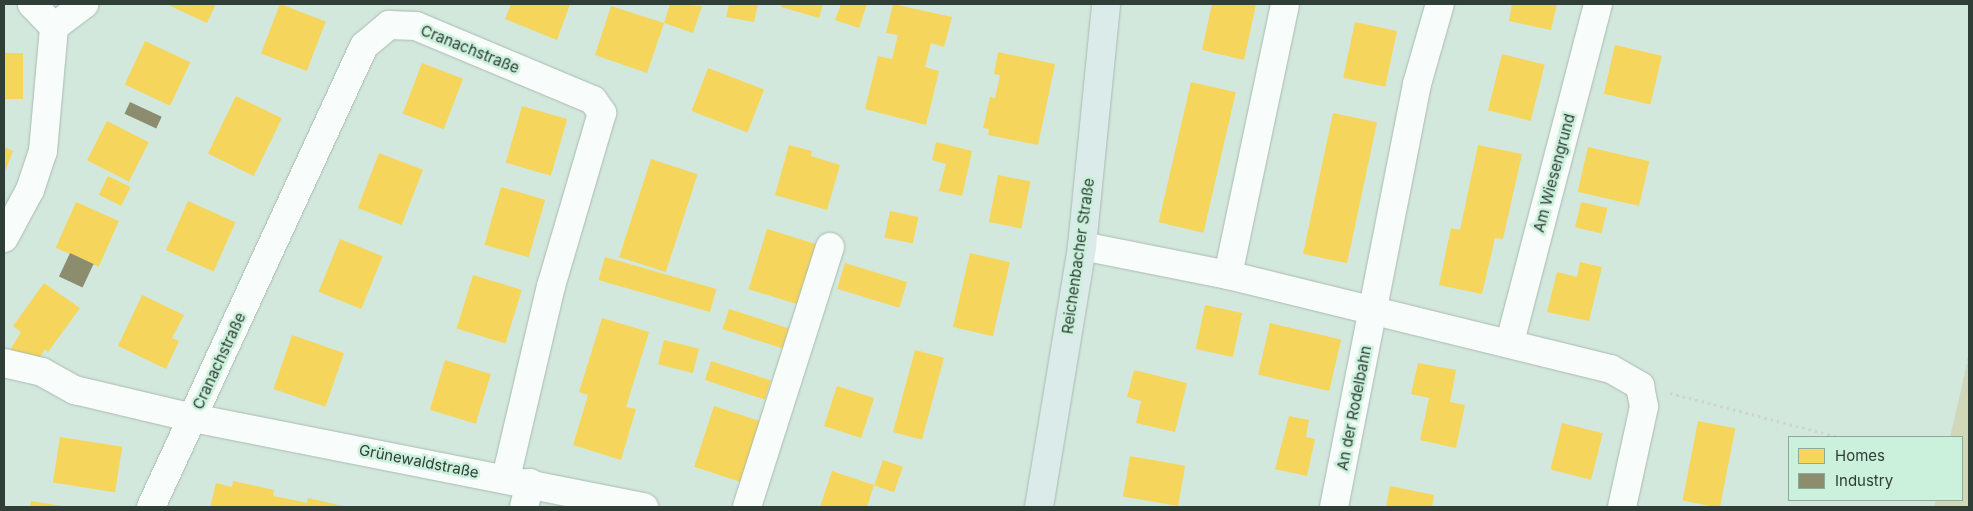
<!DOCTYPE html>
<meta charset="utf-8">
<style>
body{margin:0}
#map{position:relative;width:1973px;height:511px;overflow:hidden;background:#d3e8dc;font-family:Inter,sans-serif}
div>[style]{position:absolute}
.green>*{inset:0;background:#d1d8b6}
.homes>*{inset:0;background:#f6d55c;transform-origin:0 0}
.industry>*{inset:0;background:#8c8c6e;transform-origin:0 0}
.path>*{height:3px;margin-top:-1.5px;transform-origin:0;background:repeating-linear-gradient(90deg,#ced4d1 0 2.5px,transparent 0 6.5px)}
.roads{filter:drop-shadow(0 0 1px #a9bab1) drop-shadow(0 0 1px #a9bab1)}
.minor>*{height:28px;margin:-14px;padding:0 14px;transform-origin:14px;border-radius:14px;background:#f8fcfa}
.major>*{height:28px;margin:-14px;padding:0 14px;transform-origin:14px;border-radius:14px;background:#daebe9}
span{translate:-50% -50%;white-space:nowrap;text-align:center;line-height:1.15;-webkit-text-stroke:5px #cbf0db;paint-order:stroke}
.street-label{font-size:15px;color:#2f3e36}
.frame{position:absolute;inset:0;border:5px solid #2f3e36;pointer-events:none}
.legend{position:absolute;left:1788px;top:436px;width:175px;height:65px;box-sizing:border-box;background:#cbf0db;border:1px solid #8da999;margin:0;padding:6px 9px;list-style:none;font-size:15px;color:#2f3e36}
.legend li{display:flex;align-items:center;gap:10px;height:25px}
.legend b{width:25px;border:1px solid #8da999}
</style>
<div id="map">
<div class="green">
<div style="clip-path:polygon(1969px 356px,1969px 507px,1934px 507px,1936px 500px,1962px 500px,1962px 437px,1950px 437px)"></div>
</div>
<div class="homes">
<div style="clip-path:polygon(166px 4px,216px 4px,207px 23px)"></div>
<div style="left:280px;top:4px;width:49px;height:53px;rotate:21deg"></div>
<div style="clip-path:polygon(511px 4px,570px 4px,557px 40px,505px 19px)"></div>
<div style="clip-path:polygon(670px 4px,702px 6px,693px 33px,664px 23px,647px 73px,595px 55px,611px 6px,664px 23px)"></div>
<div style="clip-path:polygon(729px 4px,758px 4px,754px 22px,726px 17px)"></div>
<div style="clip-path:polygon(782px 4px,823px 4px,819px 18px,781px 7px)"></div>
<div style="clip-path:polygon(841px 4px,867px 4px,859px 28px,835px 20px)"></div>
<div style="clip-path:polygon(893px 4px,952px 17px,944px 47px,931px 43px,925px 67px,939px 71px,926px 125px,865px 109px,878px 56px,892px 59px,898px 35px,886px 33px)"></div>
<div style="clip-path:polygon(1212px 4px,1256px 4px,1244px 60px,1202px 50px)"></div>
<div style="clip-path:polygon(1512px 4px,1557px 4px,1551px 30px,1509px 21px)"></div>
<div style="left:1355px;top:22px;width:43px;height:57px;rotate:12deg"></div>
<div style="left:145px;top:41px;width:50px;height:48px;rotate:25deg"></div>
<div style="left:1615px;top:45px;width:48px;height:50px;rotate:13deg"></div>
<div style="clip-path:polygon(998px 52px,1055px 64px,1038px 145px,988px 135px,989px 129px,983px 128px,990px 97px,995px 98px,1000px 75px,994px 74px)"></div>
<div style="left:4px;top:53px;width:19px;height:46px"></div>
<div style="left:1502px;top:54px;width:44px;height:58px;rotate:14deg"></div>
<div style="left:422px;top:63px;width:44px;height:54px;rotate:21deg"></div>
<div style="left:708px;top:68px;width:60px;height:46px;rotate:21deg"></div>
<div style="left:1191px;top:82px;width:46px;height:144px;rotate:13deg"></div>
<div style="left:236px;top:96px;width:51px;height:64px;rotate:26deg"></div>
<div style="left:522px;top:106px;width:47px;height:59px;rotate:16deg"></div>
<div style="left:1333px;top:113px;width:45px;height:144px;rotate:12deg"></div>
<div style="left:107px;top:121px;width:47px;height:44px;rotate:27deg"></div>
<div style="clip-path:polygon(936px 142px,972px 151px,962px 196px,939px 191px,946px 164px,932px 160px)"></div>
<div style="clip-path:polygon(789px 145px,812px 151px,811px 156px,840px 165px,827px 210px,775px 195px)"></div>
<div style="clip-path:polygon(1478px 145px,1522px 154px,1503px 239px,1495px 238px,1482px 294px,1439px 285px,1451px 228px,1460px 230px)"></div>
<div style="clip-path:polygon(4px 147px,13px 151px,4px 174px)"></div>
<div style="left:1588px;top:147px;width:63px;height:46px;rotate:13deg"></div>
<div style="left:379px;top:153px;width:47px;height:59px;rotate:21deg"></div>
<div style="left:651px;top:159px;width:49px;height:103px;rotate:18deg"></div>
<div style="left:998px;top:175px;width:33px;height:48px;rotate:11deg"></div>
<div style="left:108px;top:176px;width:25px;height:21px;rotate:26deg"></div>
<div style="left:501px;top:187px;width:46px;height:60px;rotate:16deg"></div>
<div style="left:188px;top:201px;width:52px;height:54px;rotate:24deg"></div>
<div style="left:76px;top:202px;width:47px;height:50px;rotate:24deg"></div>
<div style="left:1581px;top:202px;width:27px;height:26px;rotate:13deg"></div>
<div style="left:890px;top:211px;width:29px;height:27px;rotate:12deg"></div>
<div style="left:767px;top:229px;width:51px;height:63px;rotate:17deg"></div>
<div style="left:340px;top:239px;width:46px;height:57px;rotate:22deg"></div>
<div style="left:970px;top:253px;width:41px;height:76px;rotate:13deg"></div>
<div style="left:605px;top:257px;width:116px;height:24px;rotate:16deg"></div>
<div style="clip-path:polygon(1580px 262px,1602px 267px,1589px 321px,1547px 312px,1557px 272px,1577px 277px)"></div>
<div style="left:845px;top:263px;width:65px;height:27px;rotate:17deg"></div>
<div style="left:473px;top:275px;width:51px;height:56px;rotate:17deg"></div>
<div style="clip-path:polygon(44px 283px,80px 308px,48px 352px,45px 349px,39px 359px,9px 352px,21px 332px,13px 326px)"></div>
<div style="clip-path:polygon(142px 295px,184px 315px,172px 338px,179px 341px,166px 369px,118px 346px)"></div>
<div style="left:1205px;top:305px;width:38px;height:45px;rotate:12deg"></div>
<div style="left:729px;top:309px;width:63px;height:21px;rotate:18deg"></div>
<div style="clip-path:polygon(602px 318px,649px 332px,626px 407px,636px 409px,621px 460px,573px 445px,588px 395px,579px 392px)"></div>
<div style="left:1270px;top:323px;width:73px;height:53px;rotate:13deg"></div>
<div style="left:292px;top:335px;width:55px;height:57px;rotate:19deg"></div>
<div style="left:664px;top:340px;width:36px;height:25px;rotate:14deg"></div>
<div style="left:915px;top:350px;width:30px;height:85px;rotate:15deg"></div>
<div style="left:445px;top:360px;width:48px;height:52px;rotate:17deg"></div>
<div style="left:711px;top:361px;width:63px;height:20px;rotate:18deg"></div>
<div style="clip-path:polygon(1418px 363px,1456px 370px,1450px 402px,1465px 405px,1456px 448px,1420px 440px,1429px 398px,1411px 394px)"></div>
<div style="clip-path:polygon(1134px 370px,1187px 383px,1175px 432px,1136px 423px,1141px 401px,1127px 397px)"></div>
<div style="left:837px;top:386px;width:39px;height:42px;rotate:18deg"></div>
<div style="left:714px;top:406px;width:49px;height:64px;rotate:18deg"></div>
<div style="clip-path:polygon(1289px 416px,1309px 420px,1306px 437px,1315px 439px,1307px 476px,1275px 469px)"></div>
<div style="left:1698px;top:421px;width:38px;height:81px;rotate:11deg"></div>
<div style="left:1562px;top:423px;width:42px;height:48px;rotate:14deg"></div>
<div style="left:60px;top:437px;width:63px;height:46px;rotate:9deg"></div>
<div style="left:1130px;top:456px;width:56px;height:41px;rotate:10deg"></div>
<div style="left:883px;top:460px;width:21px;height:27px;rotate:19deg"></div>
<div style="clip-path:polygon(832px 471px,874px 485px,867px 507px,820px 507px)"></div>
<div style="clip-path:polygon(233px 481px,274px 490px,273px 496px,289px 499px,307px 503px,308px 498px,348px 507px,210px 507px,216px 483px,232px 487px)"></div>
<div style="clip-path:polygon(1390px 486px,1434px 495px,1432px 507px,1386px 507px)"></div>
<div style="clip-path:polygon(31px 501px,63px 506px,63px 507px,30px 507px)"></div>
</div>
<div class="industry">
<div style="left:130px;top:102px;width:35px;height:13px;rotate:25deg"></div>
<div style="left:70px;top:253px;width:26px;height:26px;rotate:25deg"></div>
</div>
<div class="path">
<div style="left:1670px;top:393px;width:175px;rotate:14.6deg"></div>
<div style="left:1954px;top:437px;width:83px;rotate:-79.6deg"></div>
<div style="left:1938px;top:507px;width:7px;rotate:-74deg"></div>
</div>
<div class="roads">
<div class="minor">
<div style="left:54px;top:27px;width:38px;rotate:-37deg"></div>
<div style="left:4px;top:238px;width:55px;rotate:-61.6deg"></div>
<div style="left:30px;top:190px;width:41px;rotate:-71.6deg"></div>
<div style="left:43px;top:151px;width:124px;rotate:-84.9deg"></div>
<div style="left:54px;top:27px;width:32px;rotate:-134deg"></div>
<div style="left:1082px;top:246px;width:149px;rotate:11.2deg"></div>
<div style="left:1228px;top:275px;width:394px;rotate:13.8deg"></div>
<div style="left:1611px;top:369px;width:34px;rotate:30deg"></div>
<div style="left:1640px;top:386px;width:21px;rotate:79deg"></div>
<div style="left:1644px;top:407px;width:102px;rotate:102.4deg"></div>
<div style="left:1228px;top:275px;width:277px;rotate:-78.1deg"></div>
<div style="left:1510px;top:342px;width:349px;rotate:-75.4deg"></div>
<div style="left:4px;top:363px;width:39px;rotate:13deg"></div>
<div style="left:42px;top:372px;width:38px;rotate:29deg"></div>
<div style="left:75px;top:390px;width:121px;rotate:13.3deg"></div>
<div style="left:193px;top:418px;width:460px;rotate:11.2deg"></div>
<div style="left:151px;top:507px;width:508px;rotate:-65.2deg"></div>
<div style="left:364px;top:46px;width:33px;rotate:-40deg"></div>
<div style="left:389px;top:25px;width:27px;rotate:2deg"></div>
<div style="left:416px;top:26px;width:192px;rotate:22.7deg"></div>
<div style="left:593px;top:100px;width:16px;rotate:55deg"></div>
<div style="left:602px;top:113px;width:180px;rotate:106.4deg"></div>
<div style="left:551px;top:286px;width:197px;rotate:103.2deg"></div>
<div style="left:524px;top:507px;width:25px;rotate:-76deg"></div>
<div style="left:747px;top:507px;width:273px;rotate:-72.3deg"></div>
<div style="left:1334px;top:507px;width:431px;rotate:-78.9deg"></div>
<div style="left:1417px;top:84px;width:83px;rotate:-74deg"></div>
</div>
<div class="major">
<div style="left:1039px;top:507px;width:265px;rotate:-80.6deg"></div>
<div style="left:1082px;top:246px;width:243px;rotate:-84.3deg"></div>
</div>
</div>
<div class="street-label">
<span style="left:470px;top:49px;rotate:22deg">Cranachstraße</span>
<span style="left:1554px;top:173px;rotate:-75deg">Am Wiesengrund</span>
<span style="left:1078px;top:256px;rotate:-82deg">Reichenbacher Straße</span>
<span style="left:219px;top:361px;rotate:-65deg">Cranachstraße</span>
<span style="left:1354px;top:408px;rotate:-79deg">An der Rodelbahn</span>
<span style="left:419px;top:461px;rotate:11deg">Grünewaldstraße</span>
</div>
<div class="frame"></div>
<ul class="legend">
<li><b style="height:14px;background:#f6d55c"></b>Homes</li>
<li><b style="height:14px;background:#8c8c6e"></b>Industry</li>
</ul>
</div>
